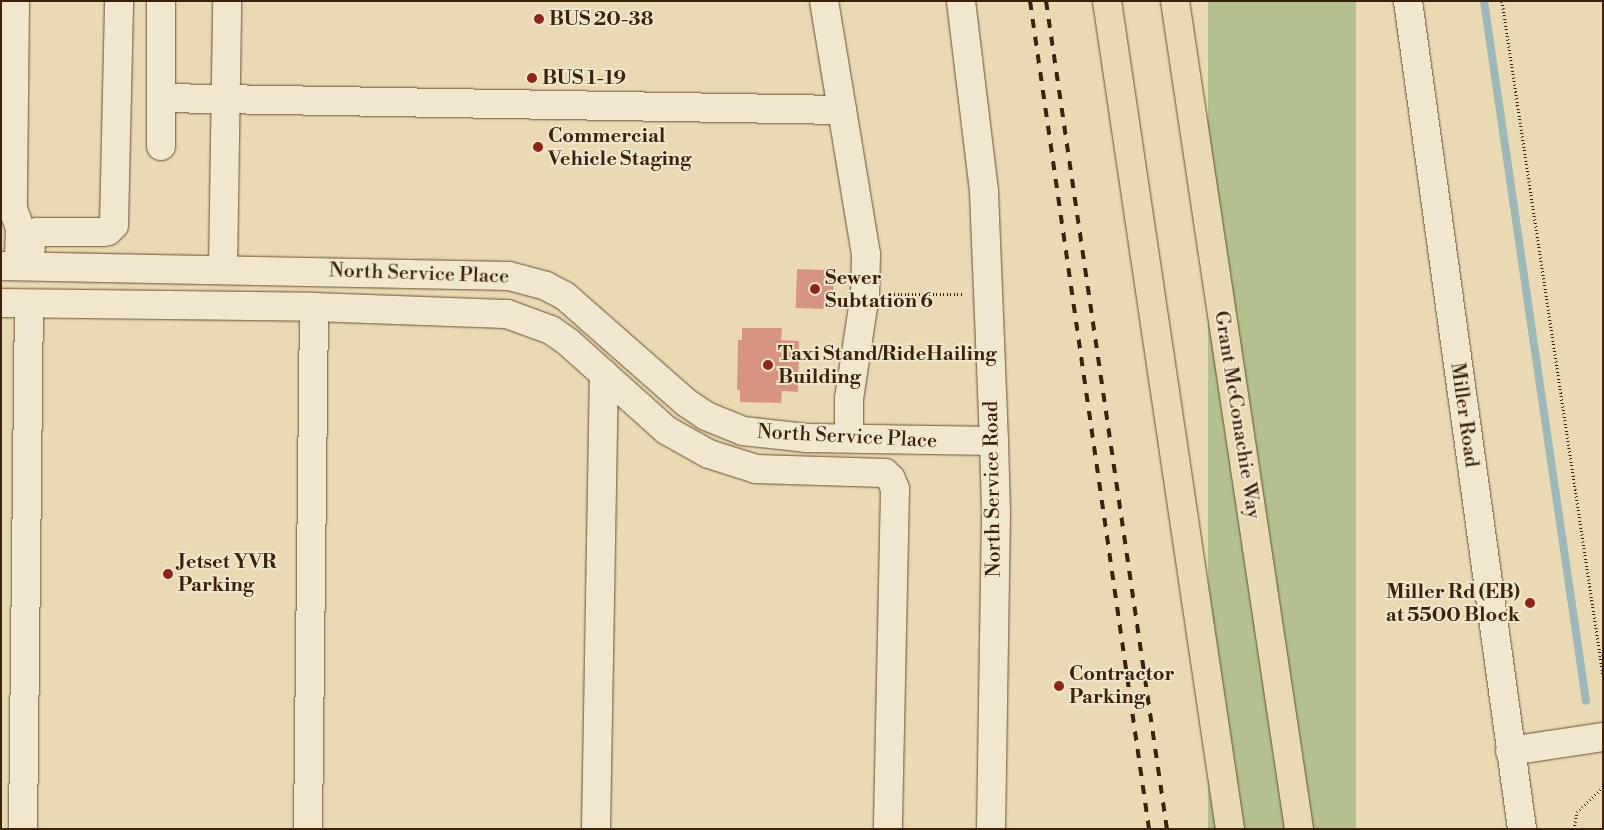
<!DOCTYPE html>
<style>
body{margin:0}
#map{position:relative;width:1604px;height:830px;overflow:hidden;background:#eadab3;font-family:"Libre Bodoni",serif}
div>[style]{position:absolute}
.green>*{inset:0;background:#b4c08e;transform-origin:0 0}
.stream>*{height:8px;margin:-4px;padding:0 4px;transform-origin:4px;border-radius:4px;background:#9db8b8}
.building>*{inset:0;background:#d79480;transform-origin:0 0}
.path>*{height:3px;margin-top:-1.5px;transform-origin:0;background:repeating-linear-gradient(90deg,#3a230a 0 1px,transparent 0 3.5px)}
.roads{filter:drop-shadow(0 0 1px #665134) drop-shadow(0 0 1px #665134)}
.minor>*{height:28px;margin:-14px;padding:0 14px;transform-origin:14px;border-radius:14px;background:#f1e7ce}
.major>*{height:28px;margin:-14px;padding:0 14px;transform-origin:14px;border-radius:14px;background:#eadab3}
.rail>*{height:4px;margin-top:-2px;transform-origin:0;background:repeating-linear-gradient(90deg,#3a230a 0 9px,transparent 0 18px)}
.dots>*{width:14px;height:14px;translate:-50% -50%;box-sizing:border-box;border:2px solid #f1e7ce;border-radius:50%}
span{translate:-50% -50%;white-space:nowrap;text-align:center;line-height:1.15;-webkit-text-stroke:4px #f1e7ce;paint-order:stroke}
.poi-label{font-size:20px;color:#3a230a;font-weight:700}
.left{translate:0 -50%;text-align:left}
.right{translate:-100% -50%;text-align:right}
.street-label{font-size:20px;color:#3a230a}
.frame{position:absolute;inset:0;border:2px solid #3a230a;pointer-events:none}
</style>
<div id="map">
<div class="green">
<div style="left:1208px;top:1px;width:148px;height:837px"></div>
</div>
<div class="stream">
<div style="left:1484px;top:1px;width:707px;rotate:81.71deg"></div>
</div>
<div class="building">
<div style="left:797px;top:269px;width:37px;height:39px;rotate:2deg"></div>
<div style="clip-path:polygon(742px 328px,782px 328px,781px 340px,799px 341px,798px 392px,782px 391px,781px 403px,740px 402px,740px 390px,737px 390px,738px 340px,742px 340px)"></div>
</div>
<div class="path">
<div style="left:1502px;top:1px;width:682px;rotate:81.48deg"></div>
<div style="left:891px;top:294px;width:72px"></div>
<div style="left:1574px;top:829px;width:17px;rotate:-80deg"></div>
<div style="left:1577px;top:812px;width:36px;rotate:-44deg"></div>
</div>
<div class="roads">
<div class="minor">
<div style="left:15px;top:1px;width:208px;rotate:90.6deg"></div>
<div style="left:13px;top:209px;width:20px;rotate:70deg"></div>
<div style="left:20px;top:228px;width:33px;rotate:92deg"></div>
<div style="left:161px;top:1px;width:97px;rotate:90deg"></div>
<div style="left:161px;top:98px;width:681px;rotate:1.01deg"></div>
<div style="left:824px;top:1px;width:256px;rotate:80.6deg"></div>
<div style="left:866px;top:254px;width:40px;rotate:91.4deg"></div>
<div style="left:865px;top:294px;width:106px;rotate:98.7deg"></div>
<div style="left:849px;top:399px;width:39px;rotate:90deg"></div>
<div style="left:961px;top:1px;width:192px;rotate:83.1deg"></div>
<div style="left:984px;top:192px;width:249px;rotate:87.7deg"></div>
<div style="left:994px;top:441px;width:72px;rotate:88.4deg"></div>
<div style="left:996px;top:513px;width:316px;rotate:90.9deg"></div>
<div style="left:1408px;top:1px;width:836px;rotate:82.16deg"></div>
<div style="left:161px;top:146px;width:48px;rotate:-90deg"></div>
<div style="left:1px;top:266px;width:508px;rotate:1.13deg"></div>
<div style="left:509px;top:276px;width:38px;rotate:15deg"></div>
<div style="left:546px;top:286px;width:21px;rotate:28deg"></div>
<div style="left:565px;top:296px;width:162px;rotate:41.3deg"></div>
<div style="left:687px;top:403px;width:23px;rotate:34deg"></div>
<div style="left:706px;top:416px;width:40px;rotate:22deg"></div>
<div style="left:743px;top:431px;width:63px;rotate:6.3deg"></div>
<div style="left:806px;top:438px;width:188px;rotate:0.9deg"></div>
<div style="left:30px;top:266px;width:24px;rotate:-88deg"></div>
<div style="left:31px;top:242px;width:12px;rotate:-59deg"></div>
<div style="left:37px;top:232px;width:66px"></div>
<div style="left:103px;top:232px;width:5px;rotate:-11deg"></div>
<div style="left:108px;top:231px;width:8px;rotate:-45deg"></div>
<div style="left:114px;top:225px;width:224px;rotate:-88.7deg"></div>
<div style="left:223px;top:269px;width:268px;rotate:-89.1deg"></div>
<div style="left:1px;top:303px;width:313px;rotate:0.7deg"></div>
<div style="left:314px;top:307px;width:193px;rotate:2.1deg"></div>
<div style="left:507px;top:314px;width:47px;rotate:20deg"></div>
<div style="left:551px;top:330px;width:21px;rotate:35deg"></div>
<div style="left:568px;top:342px;width:132px;rotate:41.9deg"></div>
<div style="left:666px;top:430px;width:49px;rotate:29.2deg"></div>
<div style="left:709px;top:454px;width:49px;rotate:17.7deg"></div>
<div style="left:756px;top:469px;width:129px;rotate:1.8deg"></div>
<div style="left:885px;top:473px;width:8px;rotate:45deg"></div>
<div style="left:891px;top:479px;width:11px;rotate:68deg"></div>
<div style="left:895px;top:489px;width:340px;rotate:91.2deg"></div>
<div style="left:1510px;top:751px;width:94px;rotate:-8.6deg"></div>
<div style="left:23px;top:829px;width:525px;rotate:-89.35deg"></div>
<div style="left:308px;top:829px;width:522px;rotate:-89.34deg"></div>
<div style="left:596px;top:829px;width:455px;rotate:-89deg"></div>
</div>
<div class="major">
<div style="left:1107px;top:1px;width:837px;rotate:81.55deg"></div>
<div style="left:1175px;top:1px;width:837px;rotate:81.48deg"></div>
</div>
</div>
<div class="rail">
<div style="left:1030px;top:1px;width:837px;rotate:81.82deg"></div>
<div style="left:1046px;top:1px;width:837px;rotate:81.69deg"></div>
</div>
<div class="dots">
<div style="left:539px;top:19px;background:#8f2418"></div>
<div style="left:532px;top:78px;background:#8f2418"></div>
<div style="left:538px;top:147px;background:#8f2418"></div>
<div style="left:815px;top:289px;background:#8f2418"></div>
<div style="left:768px;top:365px;background:#8f2418"></div>
<div style="left:168px;top:574px;background:#8f2418"></div>
<div style="left:1530px;top:603px;background:#8f2418"></div>
<div style="left:1059px;top:686px;background:#8f2418"></div>
</div>
<div class="poi-label">
<span class="left" style="left:549px;top:19px">BUS 20-38</span>
<span class="left" style="left:542px;top:78px">BUS 1-19</span>
<span class="left" style="left:548px;top:148px">Commercial<br>Vehicle Staging</span>
<span class="left" style="left:825px;top:290px">Sewer<br>Subtation 6</span>
<span class="left" style="left:778px;top:366px">Taxi Stand/RideHailing<br>Building</span>
<span class="left" style="left:178px;top:574px">Jetset YVR<br>Parking</span>
<span class="right" style="left:1520px;top:604px">Miller Rd (EB)<br>at 5500 Block</span>
<span class="left" style="left:1069px;top:686px">Contractor<br>Parking</span>
</div>
<div class="street-label">
<span style="left:419px;top:274px;rotate:2deg">North Service Place</span>
<span style="left:1237px;top:415px;rotate:81deg">Grant McConachie Way</span>
<span style="left:1464px;top:415px;rotate:82deg">Miller Road</span>
<span style="left:847px;top:437px;rotate:3deg">North Service Place</span>
<span style="left:993px;top:489px;rotate:-91deg">North Service Road</span>
</div>
<div class="frame"></div>
</div>
